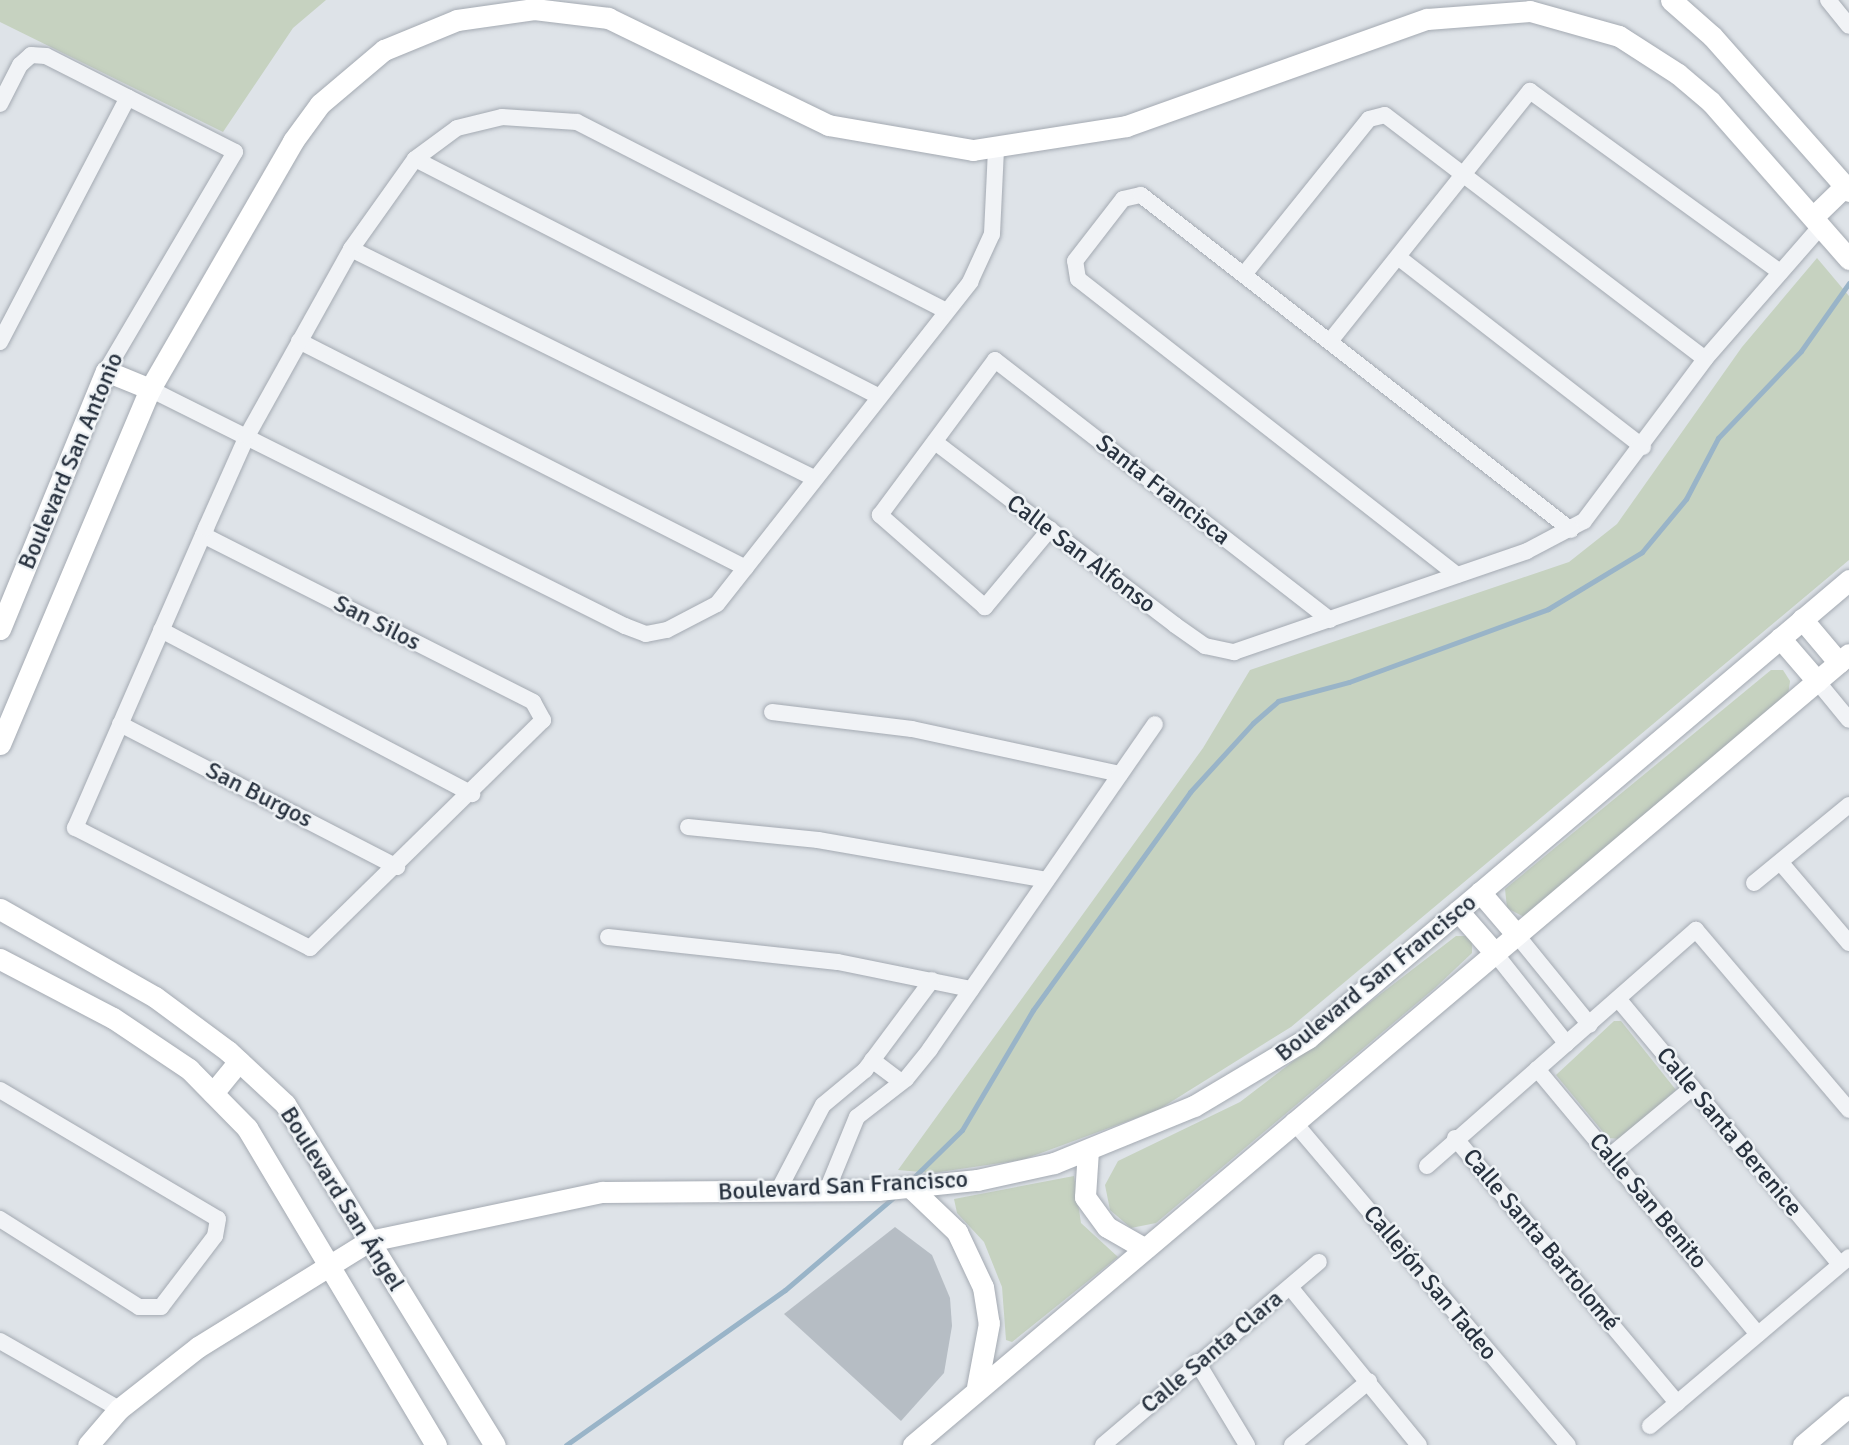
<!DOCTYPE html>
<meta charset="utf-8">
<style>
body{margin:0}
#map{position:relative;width:1849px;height:1445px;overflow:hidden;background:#dee3e8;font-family:Signika,sans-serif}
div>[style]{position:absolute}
.green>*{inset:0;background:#c6d2c0}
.stream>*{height:5px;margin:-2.5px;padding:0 2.5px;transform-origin:2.5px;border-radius:2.5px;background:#99b4c8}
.building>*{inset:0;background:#b6bdc4}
.roads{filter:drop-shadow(0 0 2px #a4aab2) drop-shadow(0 0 2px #a4aab2)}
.street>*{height:16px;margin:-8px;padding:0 8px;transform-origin:8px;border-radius:8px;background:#f1f3f6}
.secondary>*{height:21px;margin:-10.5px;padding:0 10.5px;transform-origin:10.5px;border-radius:10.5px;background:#fff}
span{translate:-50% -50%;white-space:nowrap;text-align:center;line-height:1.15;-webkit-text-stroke:5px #eef2f5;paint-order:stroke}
.street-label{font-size:24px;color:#28323f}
</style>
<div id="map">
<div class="green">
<div style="clip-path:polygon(0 0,326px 0,293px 28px,223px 132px,0 22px)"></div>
<div style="clip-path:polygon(1817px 258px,1849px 296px,1849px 560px,1291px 1027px,1158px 1110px,1022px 1160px,933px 1173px,898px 1170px,1203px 748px,1250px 670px,1569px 562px,1617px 524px,1742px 347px)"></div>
<div style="clip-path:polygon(1771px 670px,1783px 670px,1790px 681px,1788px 696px,1524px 917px,1507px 908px,1505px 889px)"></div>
<div style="clip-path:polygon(1456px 936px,1472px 936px,1472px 953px,1435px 988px,1156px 1223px,1131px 1228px,1110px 1210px,1105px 1185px,1118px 1161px,1240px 1102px)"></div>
<div style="clip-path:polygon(1614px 1021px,1621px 1021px,1676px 1090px,1621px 1139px,1608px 1138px,1556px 1075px)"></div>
<div style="clip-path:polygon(1074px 1176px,1081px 1223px,1118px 1257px,1012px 1342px,1006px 1340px,1002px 1287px,984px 1242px,957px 1213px,954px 1199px)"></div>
</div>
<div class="stream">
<div style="left:912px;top:1179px;width:70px;rotate:-44.4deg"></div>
<div style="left:962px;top:1130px;width:139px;rotate:-59.4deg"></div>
<div style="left:1033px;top:1010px;width:269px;rotate:-54.2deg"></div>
<div style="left:1190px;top:792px;width:93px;rotate:-47.6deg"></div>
<div style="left:1253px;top:723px;width:33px;rotate:-41deg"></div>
<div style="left:1278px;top:701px;width:73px;rotate:-15deg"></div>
<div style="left:1349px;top:682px;width:212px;rotate:-20.1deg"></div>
<div style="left:1548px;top:609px;width:110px;rotate:-31.2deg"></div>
<div style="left:1642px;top:552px;width:69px;rotate:-50.3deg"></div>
<div style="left:1686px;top:499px;width:69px;rotate:-62.3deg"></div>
<div style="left:1718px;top:438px;width:120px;rotate:-46.3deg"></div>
<div style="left:1801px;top:351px;width:83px;rotate:-54.8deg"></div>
<div style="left:566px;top:1445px;width:268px;rotate:-35.3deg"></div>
<div style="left:785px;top:1290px;width:145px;rotate:-40.5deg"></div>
</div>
<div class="building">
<div style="clip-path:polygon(895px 1227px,932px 1255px,950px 1298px,952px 1326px,944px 1373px,901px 1421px,784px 1314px)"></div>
</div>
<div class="roads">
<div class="street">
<div style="left:1828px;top:0;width:33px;rotate:51deg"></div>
<div style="left:0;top:104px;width:44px;rotate:-62.9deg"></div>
<div style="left:20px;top:65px;width:15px;rotate:-42deg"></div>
<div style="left:31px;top:55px;width:15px;rotate:4deg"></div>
<div style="left:46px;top:56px;width:212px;rotate:26.9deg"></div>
<div style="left:235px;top:152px;width:254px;rotate:120.5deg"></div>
<div style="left:415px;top:159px;width:518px;rotate:27.11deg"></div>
<div style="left:351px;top:249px;width:517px;rotate:26.32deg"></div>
<div style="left:1398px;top:257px;width:310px;rotate:37.8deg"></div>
<div style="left:1246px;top:272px;width:196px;rotate:-51.2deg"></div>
<div style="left:1369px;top:119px;width:16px;rotate:-14deg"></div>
<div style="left:1385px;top:115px;width:402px;rotate:37.3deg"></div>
<div style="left:1331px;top:340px;width:319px;rotate:-51.4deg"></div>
<div style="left:1530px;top:91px;width:309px;rotate:35.9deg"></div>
<div style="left:299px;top:341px;width:501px;rotate:26.92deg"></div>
<div style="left:0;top:342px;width:276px;rotate:-62.4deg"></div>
<div style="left:150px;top:389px;width:531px;rotate:26.52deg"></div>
<div style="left:625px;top:626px;width:22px;rotate:21deg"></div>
<div style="left:646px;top:634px;width:21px;rotate:-11deg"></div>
<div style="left:667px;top:630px;width:56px;rotate:-27.5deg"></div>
<div style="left:717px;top:604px;width:410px;rotate:-51.8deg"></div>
<div style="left:970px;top:282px;width:53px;rotate:-65.4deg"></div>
<div style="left:992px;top:234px;width:86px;rotate:-87.3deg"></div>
<div style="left:935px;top:442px;width:302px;rotate:37.3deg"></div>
<div style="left:1175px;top:625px;width:37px;rotate:35deg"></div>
<div style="left:1205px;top:646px;width:30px;rotate:12deg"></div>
<div style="left:1234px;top:652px;width:310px;rotate:-19deg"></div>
<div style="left:1527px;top:551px;width:64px;rotate:-27.8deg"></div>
<div style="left:1584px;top:521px;width:202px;rotate:-53.2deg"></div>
<div style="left:1705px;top:359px;width:176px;rotate:-48.9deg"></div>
<div style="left:1050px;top:529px;width:102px;rotate:129.8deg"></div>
<div style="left:985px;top:607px;width:140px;rotate:-138.8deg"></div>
<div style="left:880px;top:515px;width:193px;rotate:-53.4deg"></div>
<div style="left:995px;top:360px;width:424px;rotate:37.8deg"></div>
<div style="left:203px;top:535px;width:370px;rotate:26.8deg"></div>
<div style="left:533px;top:702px;width:21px;rotate:61deg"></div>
<div style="left:543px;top:720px;width:326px;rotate:135.6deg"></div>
<div style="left:310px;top:948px;width:264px;rotate:-152.9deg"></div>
<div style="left:75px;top:828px;width:327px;rotate:-66.4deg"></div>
<div style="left:206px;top:528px;width:101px;rotate:-66deg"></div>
<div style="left:247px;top:436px;width:214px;rotate:-60.9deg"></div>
<div style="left:351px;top:249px;width:110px;rotate:-54.6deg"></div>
<div style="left:415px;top:159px;width:52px;rotate:-36.4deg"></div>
<div style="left:457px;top:128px;width:46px;rotate:-13.7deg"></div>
<div style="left:502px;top:117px;width:75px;rotate:3.8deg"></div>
<div style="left:577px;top:122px;width:415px;rotate:27.1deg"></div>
<div style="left:1457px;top:575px;width:481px;rotate:-142deg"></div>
<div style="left:1078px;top:279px;width:18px;rotate:-99deg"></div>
<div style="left:1075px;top:261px;width:78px;rotate:-52.3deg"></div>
<div style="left:1123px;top:199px;width:18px;rotate:-13deg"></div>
<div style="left:1141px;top:195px;width:545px;rotate:37.92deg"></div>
<div style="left:161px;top:630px;width:352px;rotate:27.8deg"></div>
<div style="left:1817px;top:681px;width:50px;rotate:50.6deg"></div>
<div style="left:772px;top:712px;width:141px;rotate:6.9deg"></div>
<div style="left:912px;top:729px;width:213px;rotate:12.2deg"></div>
<div style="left:120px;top:724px;width:312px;rotate:27.3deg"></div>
<div style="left:688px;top:827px;width:131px;rotate:5.7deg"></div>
<div style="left:818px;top:840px;width:232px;rotate:9.9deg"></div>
<div style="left:1781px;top:863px;width:105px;rotate:49.6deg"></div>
<div style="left:1754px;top:883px;width:123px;rotate:-39.4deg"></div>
<div style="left:1516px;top:934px;width:117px;rotate:50.9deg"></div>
<div style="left:608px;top:937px;width:231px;rotate:6.2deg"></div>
<div style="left:838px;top:962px;width:136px;rotate:11.5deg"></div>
<div style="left:1494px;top:952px;width:117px;rotate:51.6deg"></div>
<div style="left:1619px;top:1000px;width:344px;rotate:50.1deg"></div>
<div style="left:872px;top:1060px;width:36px;rotate:37deg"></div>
<div style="left:1537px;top:1069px;width:345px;rotate:50.2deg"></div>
<div style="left:0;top:1090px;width:253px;rotate:30.6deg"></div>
<div style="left:218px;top:1219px;width:17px;rotate:100deg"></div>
<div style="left:215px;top:1236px;width:89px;rotate:127.3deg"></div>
<div style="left:161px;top:1307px;width:22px;rotate:180deg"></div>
<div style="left:139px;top:1307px;width:165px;rotate:-147.7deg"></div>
<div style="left:1293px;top:1121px;width:425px;rotate:49.7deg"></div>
<div style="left:1455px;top:1138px;width:346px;rotate:50deg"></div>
<div style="left:1610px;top:1156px;width:107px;rotate:-39.7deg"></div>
<div style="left:1427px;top:1166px;width:358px;rotate:-41.3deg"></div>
<div style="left:1696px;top:930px;width:236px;rotate:49.6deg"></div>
<div style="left:827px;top:1190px;width:79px;rotate:-67.7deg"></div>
<div style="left:857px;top:1117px;width:62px;rotate:-37.8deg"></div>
<div style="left:906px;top:1079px;width:38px;rotate:-51deg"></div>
<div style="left:930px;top:1049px;width:395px;rotate:-55.3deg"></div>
<div style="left:778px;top:1191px;width:97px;rotate:-62.4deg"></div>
<div style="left:823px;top:1105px;width:55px;rotate:-39.8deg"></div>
<div style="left:865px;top:1070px;width:112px;rotate:-53.3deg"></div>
<div style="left:1290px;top:1287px;width:204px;rotate:50.8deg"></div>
<div style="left:0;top:1341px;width:137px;rotate:29.7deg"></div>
<div style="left:1197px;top:1362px;width:97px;rotate:58.9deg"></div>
<div style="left:1650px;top:1426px;width:261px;rotate:-40.3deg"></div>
<div style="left:1103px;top:1445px;width:283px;rotate:-40.3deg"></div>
<div style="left:1292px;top:1445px;width:100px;rotate:-39.7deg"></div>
</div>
<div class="secondary">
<div style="left:1671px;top:0;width:55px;rotate:41.3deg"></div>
<div style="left:1712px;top:36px;width:207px;rotate:48.5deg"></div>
<div style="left:1813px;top:217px;width:45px;rotate:-44.1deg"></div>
<div style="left:1802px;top:619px;width:57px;rotate:49.9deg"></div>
<div style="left:0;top:629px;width:279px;rotate:-67.7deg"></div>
<div style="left:106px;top:371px;width:48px;rotate:22.2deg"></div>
<div style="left:1780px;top:638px;width:57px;rotate:49.3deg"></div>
<div style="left:0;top:744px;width:385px;rotate:-67.1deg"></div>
<div style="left:150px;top:389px;width:286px;rotate:-60deg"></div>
<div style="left:293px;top:141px;width:46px;rotate:-53.9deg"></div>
<div style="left:320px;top:104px;width:84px;rotate:-40.2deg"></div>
<div style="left:384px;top:50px;width:79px;rotate:-22.3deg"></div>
<div style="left:457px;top:20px;width:78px;rotate:-8.1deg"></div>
<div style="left:534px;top:9px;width:75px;rotate:6.9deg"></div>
<div style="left:608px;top:18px;width:245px;rotate:25.9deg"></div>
<div style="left:828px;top:125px;width:147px;rotate:9.8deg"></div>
<div style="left:973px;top:150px;width:155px;rotate:-8.9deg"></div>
<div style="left:1126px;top:126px;width:319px;rotate:-19.6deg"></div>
<div style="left:1427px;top:19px;width:103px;rotate:-4.4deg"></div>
<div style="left:1530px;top:11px;width:92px;rotate:15.7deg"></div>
<div style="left:1619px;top:36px;width:70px;rotate:32.8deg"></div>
<div style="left:1678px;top:74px;width:43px;rotate:40.3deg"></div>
<div style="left:1711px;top:102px;width:209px;rotate:48.7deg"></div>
<div style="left:1480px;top:892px;width:55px;rotate:49.4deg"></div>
<div style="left:0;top:909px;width:178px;rotate:29.6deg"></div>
<div style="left:155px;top:997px;width:91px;rotate:36.5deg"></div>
<div style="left:228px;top:1051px;width:78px;rotate:42.9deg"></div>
<div style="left:285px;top:1104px;width:400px;rotate:58.4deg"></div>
<div style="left:1458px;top:911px;width:55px;rotate:48.7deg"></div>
<div style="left:0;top:959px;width:127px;rotate:27.6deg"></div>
<div style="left:113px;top:1018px;width:92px;rotate:33.9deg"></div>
<div style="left:189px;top:1069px;width:83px;rotate:45.5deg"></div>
<div style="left:247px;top:1128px;width:369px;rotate:59.2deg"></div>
<div style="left:213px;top:1093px;width:41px;rotate:-50.9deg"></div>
<div style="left:1088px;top:1150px;width:47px;rotate:93.7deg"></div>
<div style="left:1085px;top:1197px;width:37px;rotate:54deg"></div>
<div style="left:1107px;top:1227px;width:40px;rotate:29.7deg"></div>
<div style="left:911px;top:1188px;width:64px;rotate:43.7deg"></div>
<div style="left:957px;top:1232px;width:61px;rotate:64.7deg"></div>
<div style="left:983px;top:1287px;width:36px;rotate:81deg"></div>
<div style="left:989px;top:1323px;width:65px;rotate:100.6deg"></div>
<div style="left:88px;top:1445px;width:48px;rotate:-49.3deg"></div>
<div style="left:119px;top:1409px;width:100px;rotate:-38.1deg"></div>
<div style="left:198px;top:1347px;width:201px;rotate:-31.8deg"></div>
<div style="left:369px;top:1241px;width:238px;rotate:-11.9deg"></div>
<div style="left:602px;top:1192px;width:276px;rotate:-0.4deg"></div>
<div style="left:878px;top:1190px;width:100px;rotate:-5.8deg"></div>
<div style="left:977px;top:1180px;width:79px;rotate:-12.4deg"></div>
<div style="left:1054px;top:1163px;width:151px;rotate:-22.2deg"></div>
<div style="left:1194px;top:1106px;width:133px;rotate:-30.8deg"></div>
<div style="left:1308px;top:1038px;width:709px;rotate:-40.25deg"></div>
<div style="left:913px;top:1445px;width:1225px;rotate:-40.2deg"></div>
<div style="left:1803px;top:1445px;width:60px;rotate:-40.3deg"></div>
</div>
</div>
<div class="street-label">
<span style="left:71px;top:461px;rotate:-67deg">Boulevard San Antonio</span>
<span style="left:1163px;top:490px;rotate:38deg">Santa Francisca</span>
<span style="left:1081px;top:554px;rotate:37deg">Calle San Alfonso</span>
<span style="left:377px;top:623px;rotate:27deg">San Silos</span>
<span style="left:259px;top:795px;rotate:27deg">San Burgos</span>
<span style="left:1376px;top:978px;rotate:-39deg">Boulevard San Francisco</span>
<span style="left:1729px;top:1132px;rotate:50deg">Calle Santa Berenice</span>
<span style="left:843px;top:1186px;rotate:-3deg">Boulevard San Francisco</span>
<span style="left:342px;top:1199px;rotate:58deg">Boulevard San Ángel</span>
<span style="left:1648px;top:1201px;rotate:50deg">Calle San Benito</span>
<span style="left:1541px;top:1240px;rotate:50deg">Calle Santa Bartolomé</span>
<span style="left:1430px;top:1283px;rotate:50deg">Callejón San Tadeo</span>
<span style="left:1212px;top:1352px;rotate:-40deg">Calle Santa Clara</span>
</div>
</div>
